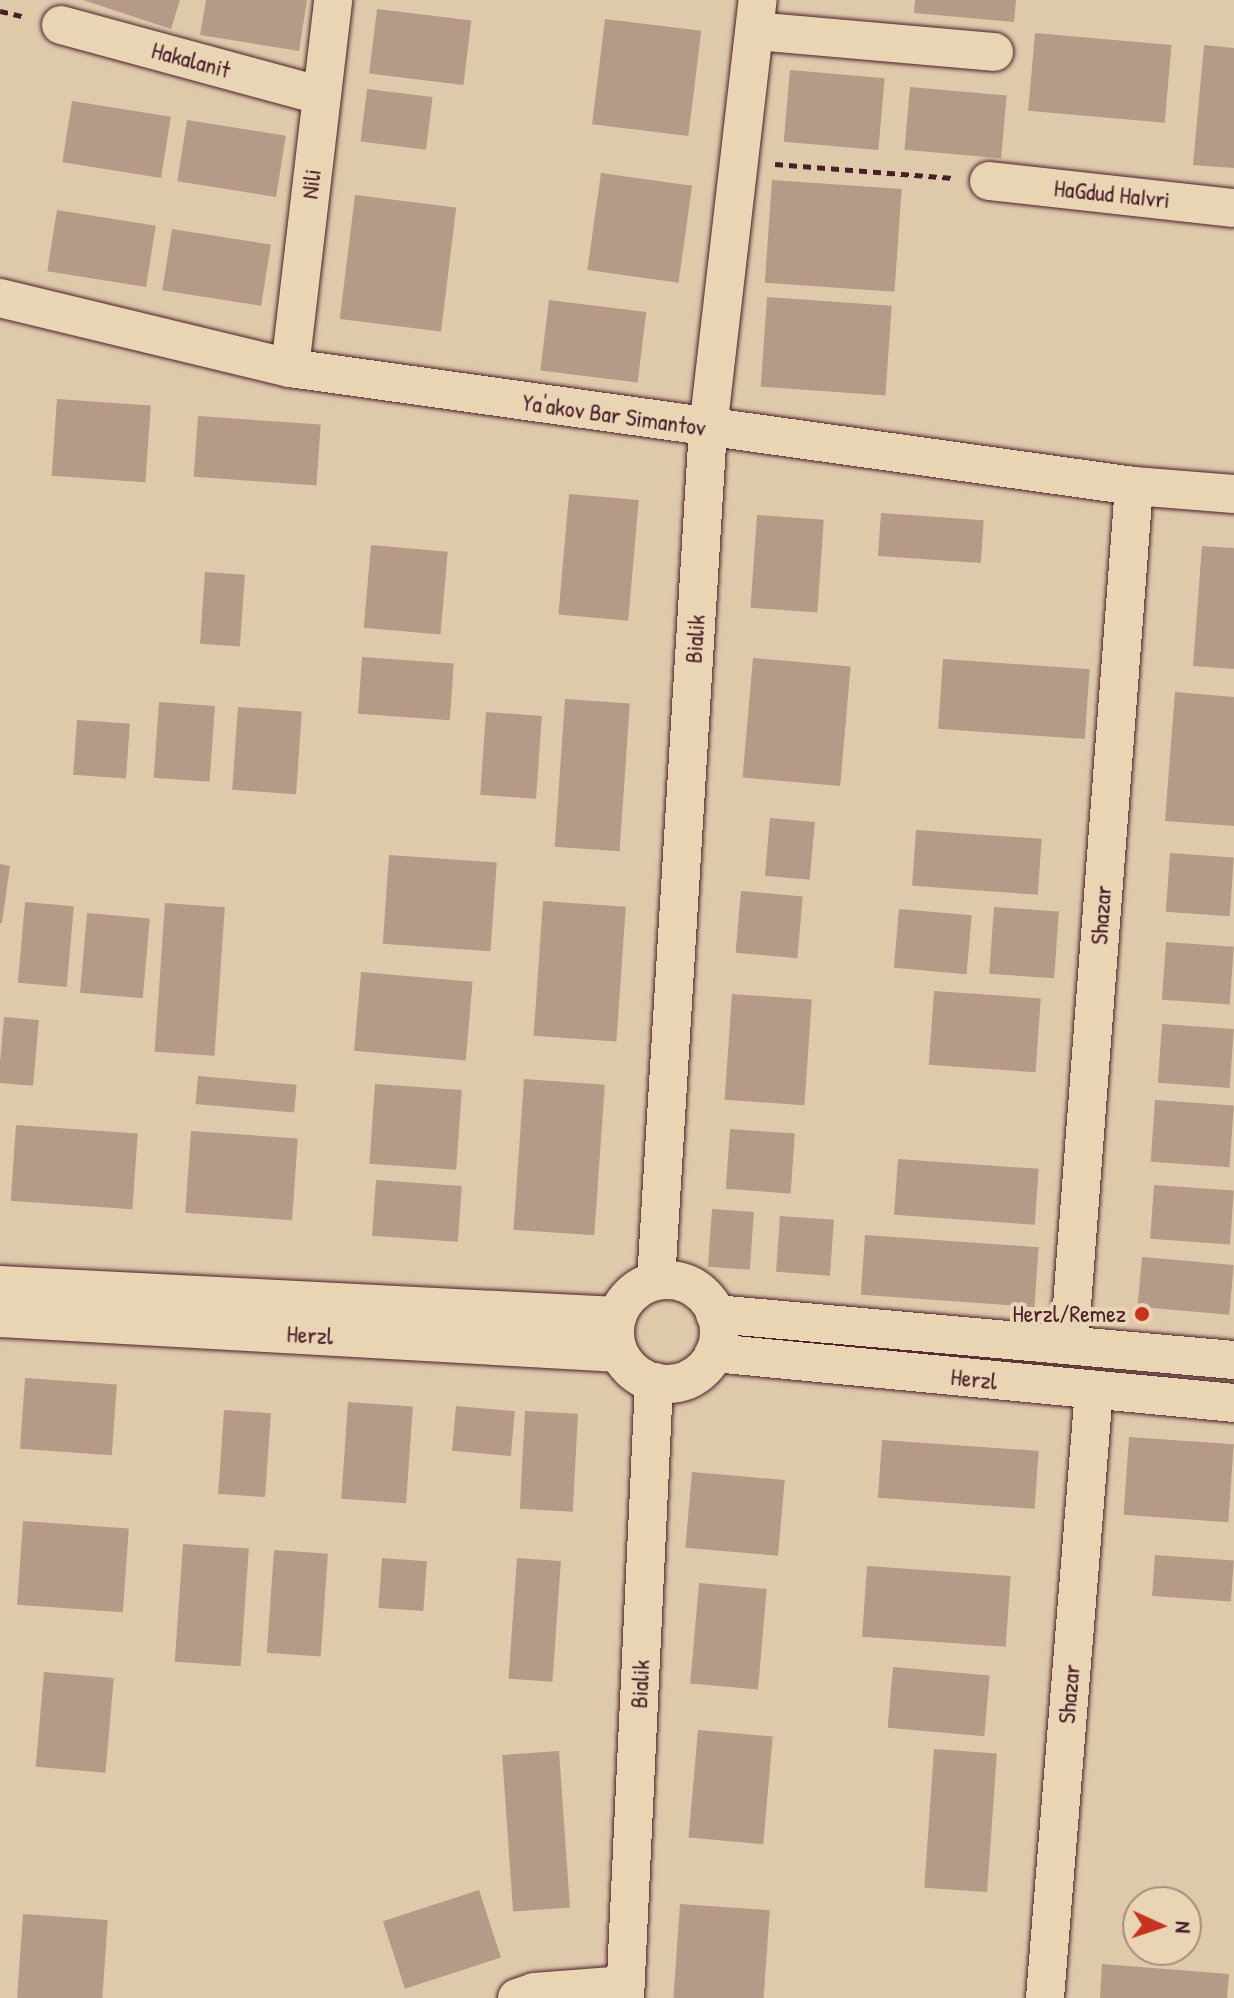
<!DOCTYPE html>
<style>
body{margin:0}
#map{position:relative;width:1234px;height:1998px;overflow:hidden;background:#dfc9ab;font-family:"Patrick Hand",sans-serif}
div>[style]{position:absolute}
.building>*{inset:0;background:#b59a87;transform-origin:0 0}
.path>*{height:5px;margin-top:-2.5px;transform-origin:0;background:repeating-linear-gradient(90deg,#4a1f2b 0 8px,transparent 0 14px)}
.roads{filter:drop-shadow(0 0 2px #4a1f2b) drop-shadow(0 0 2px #4a1f2b)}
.minor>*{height:38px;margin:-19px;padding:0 19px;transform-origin:19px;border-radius:19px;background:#e9d4b3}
.minor>.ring{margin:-19px;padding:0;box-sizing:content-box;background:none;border:38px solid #e9d4b3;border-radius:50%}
.dots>*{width:22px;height:22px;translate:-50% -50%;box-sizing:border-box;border:4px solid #e9d4b3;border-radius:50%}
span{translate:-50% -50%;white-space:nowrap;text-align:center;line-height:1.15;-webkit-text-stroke:8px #e9d4b3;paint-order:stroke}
.street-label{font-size:24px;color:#4a1f2b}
.poi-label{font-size:24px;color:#4a1f2b}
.right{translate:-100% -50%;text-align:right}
.north{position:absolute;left:1122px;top:1886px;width:80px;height:80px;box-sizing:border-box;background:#e9d4b3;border:2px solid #a98c7d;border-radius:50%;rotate:93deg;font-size:22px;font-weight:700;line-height:32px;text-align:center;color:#4a1f2b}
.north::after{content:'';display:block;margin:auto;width:28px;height:36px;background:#c8321e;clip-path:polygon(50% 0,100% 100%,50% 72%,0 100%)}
</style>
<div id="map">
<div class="building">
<div style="clip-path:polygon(83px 0,180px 0,171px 29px)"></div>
<div style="clip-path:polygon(206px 0,307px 0,299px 51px,200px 35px)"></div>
<div style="clip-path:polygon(915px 0,1016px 0,1014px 22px,914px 13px)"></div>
<div style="left:377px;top:9px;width:95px;height:65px;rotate:7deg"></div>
<div style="left:605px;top:19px;width:97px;height:106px;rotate:7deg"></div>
<div style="left:1035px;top:33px;width:137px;height:78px;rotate:5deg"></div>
<div style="clip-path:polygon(1204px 45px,1234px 48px,1234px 168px,1193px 165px)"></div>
<div style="left:790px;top:70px;width:95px;height:72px;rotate:5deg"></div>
<div style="left:910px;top:87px;width:97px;height:63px;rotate:5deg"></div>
<div style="left:367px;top:89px;width:66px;height:53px;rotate:7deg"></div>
<div style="left:72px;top:101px;width:100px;height:62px;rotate:9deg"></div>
<div style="left:187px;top:120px;width:100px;height:62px;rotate:9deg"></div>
<div style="left:601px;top:173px;width:92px;height:98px;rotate:8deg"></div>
<div style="left:772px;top:180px;width:130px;height:103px;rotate:4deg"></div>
<div style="left:355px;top:195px;width:102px;height:125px;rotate:7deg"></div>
<div style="left:57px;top:210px;width:100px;height:62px;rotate:9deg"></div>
<div style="left:172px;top:229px;width:100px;height:62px;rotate:9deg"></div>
<div style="left:767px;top:297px;width:125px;height:90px;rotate:4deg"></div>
<div style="left:549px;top:300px;width:98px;height:71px;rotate:7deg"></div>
<div style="left:57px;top:399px;width:94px;height:77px;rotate:4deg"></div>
<div style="left:198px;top:416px;width:123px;height:61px;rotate:4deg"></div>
<div style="left:569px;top:494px;width:70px;height:121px;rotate:5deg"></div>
<div style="left:881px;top:513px;width:103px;height:43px;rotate:4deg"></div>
<div style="left:757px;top:515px;width:67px;height:93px;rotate:4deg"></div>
<div style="left:371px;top:545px;width:77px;height:83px;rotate:5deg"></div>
<div style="clip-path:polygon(1202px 546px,1234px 548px,1234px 669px,1193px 666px)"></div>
<div style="left:205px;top:572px;width:40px;height:72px;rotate:4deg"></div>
<div style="left:362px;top:657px;width:92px;height:57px;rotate:4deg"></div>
<div style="left:753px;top:658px;width:98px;height:120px;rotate:5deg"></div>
<div style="left:943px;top:659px;width:147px;height:70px;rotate:4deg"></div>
<div style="clip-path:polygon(1175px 692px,1234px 697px,1234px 826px,1165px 821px)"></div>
<div style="left:565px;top:699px;width:65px;height:148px;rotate:4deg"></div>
<div style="left:159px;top:702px;width:56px;height:76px;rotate:4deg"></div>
<div style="left:238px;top:707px;width:64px;height:83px;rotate:4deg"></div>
<div style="left:486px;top:712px;width:56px;height:83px;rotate:4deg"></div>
<div style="left:77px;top:720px;width:53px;height:55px;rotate:4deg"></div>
<div style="left:770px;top:818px;width:45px;height:58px;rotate:5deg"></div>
<div style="left:916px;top:830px;width:126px;height:56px;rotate:4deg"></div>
<div style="left:1170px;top:853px;width:64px;height:59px;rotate:4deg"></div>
<div style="left:389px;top:855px;width:108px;height:89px;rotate:4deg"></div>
<div style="clip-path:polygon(0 864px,10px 866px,2px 923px,0 923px)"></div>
<div style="left:741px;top:891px;width:62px;height:62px;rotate:5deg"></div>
<div style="left:543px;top:901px;width:83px;height:135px;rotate:4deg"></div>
<div style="left:25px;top:902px;width:49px;height:81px;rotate:5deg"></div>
<div style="left:165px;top:903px;width:60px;height:149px;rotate:4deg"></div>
<div style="left:994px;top:907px;width:65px;height:67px;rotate:4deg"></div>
<div style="left:899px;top:909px;width:73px;height:59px;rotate:5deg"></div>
<div style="left:87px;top:913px;width:63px;height:80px;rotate:5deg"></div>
<div style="left:1166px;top:942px;width:68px;height:58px;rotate:4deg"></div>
<div style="left:361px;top:972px;width:112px;height:79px;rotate:5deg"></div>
<div style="left:934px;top:991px;width:107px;height:74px;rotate:4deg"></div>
<div style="left:732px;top:994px;width:80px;height:106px;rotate:4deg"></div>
<div style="left:4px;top:1017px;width:35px;height:66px;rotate:5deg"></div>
<div style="left:1162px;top:1024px;width:72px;height:59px;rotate:4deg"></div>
<div style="left:198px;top:1076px;width:99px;height:28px;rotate:5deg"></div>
<div style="left:524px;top:1079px;width:81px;height:151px;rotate:4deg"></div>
<div style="left:375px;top:1084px;width:87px;height:80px;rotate:4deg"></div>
<div style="left:1155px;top:1100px;width:79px;height:62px;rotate:4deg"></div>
<div style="left:16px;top:1125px;width:122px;height:76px;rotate:4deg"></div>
<div style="left:730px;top:1129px;width:65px;height:60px;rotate:4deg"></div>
<div style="left:191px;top:1131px;width:107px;height:82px;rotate:4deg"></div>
<div style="left:898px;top:1159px;width:141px;height:56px;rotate:4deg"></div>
<div style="left:376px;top:1180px;width:86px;height:56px;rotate:4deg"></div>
<div style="left:1154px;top:1185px;width:80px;height:54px;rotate:4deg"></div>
<div style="left:712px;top:1209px;width:42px;height:58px;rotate:4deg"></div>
<div style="left:780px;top:1216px;width:54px;height:56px;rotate:4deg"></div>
<div style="left:865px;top:1235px;width:174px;height:60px;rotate:4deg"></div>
<div style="left:1142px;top:1257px;width:92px;height:50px;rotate:5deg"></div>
<div style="left:25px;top:1378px;width:92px;height:71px;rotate:4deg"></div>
<div style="left:348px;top:1402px;width:65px;height:97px;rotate:4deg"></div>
<div style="left:456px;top:1406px;width:59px;height:45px;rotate:5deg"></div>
<div style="left:224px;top:1410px;width:47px;height:84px;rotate:4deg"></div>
<div style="left:525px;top:1411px;width:53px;height:98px;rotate:3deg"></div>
<div style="left:1129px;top:1437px;width:105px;height:78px;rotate:4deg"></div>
<div style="left:882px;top:1440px;width:157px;height:58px;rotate:4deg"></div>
<div style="left:692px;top:1472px;width:93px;height:76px;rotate:5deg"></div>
<div style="left:23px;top:1521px;width:106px;height:84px;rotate:4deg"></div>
<div style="left:183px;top:1544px;width:66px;height:118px;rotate:4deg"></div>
<div style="left:274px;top:1550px;width:54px;height:103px;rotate:4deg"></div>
<div style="left:1155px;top:1555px;width:79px;height:41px;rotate:4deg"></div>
<div style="left:382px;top:1558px;width:45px;height:50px;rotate:4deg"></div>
<div style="left:517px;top:1558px;width:44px;height:121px;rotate:4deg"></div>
<div style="left:867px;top:1566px;width:144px;height:71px;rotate:4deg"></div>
<div style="left:699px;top:1583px;width:68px;height:101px;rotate:5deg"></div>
<div style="left:893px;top:1667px;width:97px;height:61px;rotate:5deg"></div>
<div style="left:44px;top:1672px;width:70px;height:95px;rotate:5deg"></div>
<div style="left:698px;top:1730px;width:75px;height:108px;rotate:5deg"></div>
<div style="left:934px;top:1749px;width:63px;height:139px;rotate:4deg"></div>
<div style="left:559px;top:1751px;width:157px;height:57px;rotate:86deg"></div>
<div style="left:479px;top:1890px;width:71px;height:101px;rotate:72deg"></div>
<div style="left:680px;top:1904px;width:90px;height:94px;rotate:4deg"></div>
<div style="left:23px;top:1914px;width:85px;height:84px;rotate:4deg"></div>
<div style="clip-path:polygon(1102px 1964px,1229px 1974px,1227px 1998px,1100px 1998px)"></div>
</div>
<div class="path">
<div style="left:0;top:11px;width:27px;rotate:13deg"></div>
<div style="left:775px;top:164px;width:179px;rotate:4.5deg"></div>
</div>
<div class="roads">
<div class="minor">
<div style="left:61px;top:25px;width:270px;rotate:15.2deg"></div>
<div style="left:755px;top:31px;width:240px;rotate:5deg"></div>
<div style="left:989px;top:181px;width:246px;rotate:6.3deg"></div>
<div style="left:0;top:298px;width:298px;rotate:13.6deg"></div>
<div style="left:290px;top:368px;width:852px;rotate:7.96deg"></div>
<div style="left:1134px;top:486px;width:100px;rotate:4.6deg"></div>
<div style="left:290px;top:368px;width:371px;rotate:-83.3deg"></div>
<div class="ring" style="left:615px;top:1280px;width:66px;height:66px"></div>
<div style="left:656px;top:1281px;width:854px;rotate:-86.51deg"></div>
<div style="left:708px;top:429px;width:432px;rotate:-83.4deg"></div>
<div style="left:0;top:1285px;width:618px;rotate:2.88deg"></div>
<div style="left:715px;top:1314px;width:521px;rotate:5.07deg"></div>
<div style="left:0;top:1318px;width:620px;rotate:3.24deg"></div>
<div style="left:1069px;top:1345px;width:861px;rotate:-85.67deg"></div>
<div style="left:714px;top:1353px;width:522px;rotate:5.49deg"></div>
<div style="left:517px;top:1998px;width:18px;rotate:-19deg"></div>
<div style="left:534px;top:1992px;width:92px;rotate:-4.4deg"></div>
<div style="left:625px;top:1998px;width:617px;rotate:-87.3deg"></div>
<div style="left:1045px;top:1998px;width:610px;rotate:-85.39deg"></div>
</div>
</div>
<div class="dots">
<div style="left:1142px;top:1314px;background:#c8321e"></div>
</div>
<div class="street-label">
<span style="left:191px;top:60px;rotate:15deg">Hakalanit</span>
<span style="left:311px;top:184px;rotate:-83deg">Nili</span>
<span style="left:1112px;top:194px;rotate:6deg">HaGdud HaIvri</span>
<span style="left:614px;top:415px;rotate:8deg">Ya'akov Bar Simantov</span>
<span style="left:695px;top:639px;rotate:-86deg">Bialik</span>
<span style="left:1101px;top:915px;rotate:-86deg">Shazar</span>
<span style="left:310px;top:1335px;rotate:3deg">Herzl</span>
<span style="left:974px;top:1379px;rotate:6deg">Herzl</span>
<span style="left:640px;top:1684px;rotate:-87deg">Bialik</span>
<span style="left:1069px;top:1694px;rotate:-85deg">Shazar</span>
</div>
<div class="poi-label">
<span class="right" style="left:1126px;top:1314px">Herzl/Remez</span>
</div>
<div class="north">N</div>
</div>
